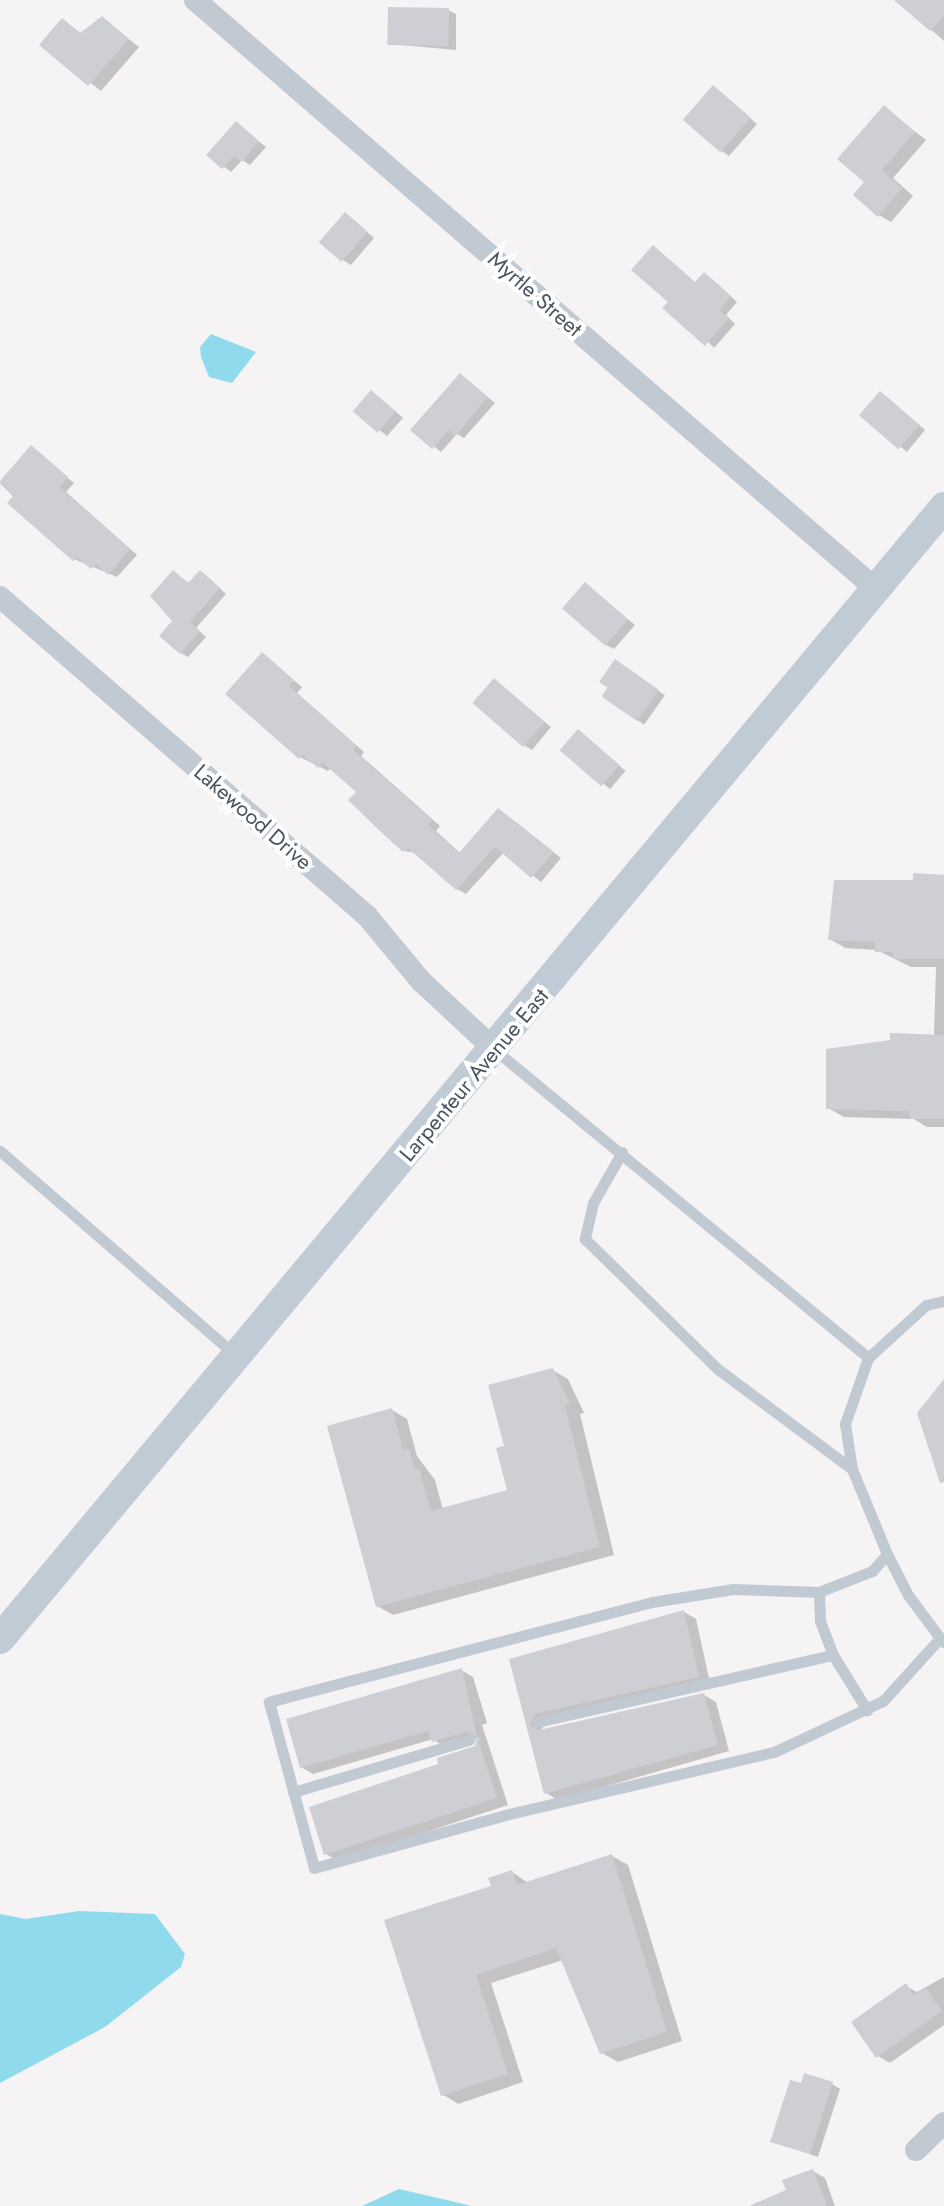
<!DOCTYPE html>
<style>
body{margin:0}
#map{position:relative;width:944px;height:2206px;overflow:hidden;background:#f5f3f3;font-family:Jost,sans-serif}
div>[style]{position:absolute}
.water>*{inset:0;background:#90daee}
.shadow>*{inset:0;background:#0003;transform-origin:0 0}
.building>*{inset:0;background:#cdcfd5;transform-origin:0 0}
.lane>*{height:11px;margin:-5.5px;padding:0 5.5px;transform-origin:5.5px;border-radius:5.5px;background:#c1cad2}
.street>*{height:22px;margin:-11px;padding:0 11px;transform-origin:11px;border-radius:11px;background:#c1cad2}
.secondary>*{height:30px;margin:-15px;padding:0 15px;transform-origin:15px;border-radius:15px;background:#c1cbd6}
span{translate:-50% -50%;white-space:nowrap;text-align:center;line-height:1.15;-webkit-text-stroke:8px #fff;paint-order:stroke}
.street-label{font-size:22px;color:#4a5661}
</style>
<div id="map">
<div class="water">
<div style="clip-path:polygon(211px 334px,256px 352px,232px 383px,209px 377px,201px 357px,200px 347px)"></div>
<div style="clip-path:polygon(79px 1911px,155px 1914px,185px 1954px,181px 1967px,105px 2027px,0 2083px,0 1914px,26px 1919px)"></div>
<div style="clip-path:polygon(399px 2189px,468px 2205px,471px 2206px,362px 2206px)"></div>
</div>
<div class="shadow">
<div style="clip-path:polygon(897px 0,944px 0,944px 41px)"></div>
<div style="clip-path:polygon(448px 10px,456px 14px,456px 50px,390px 44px)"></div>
<div style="clip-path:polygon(102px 18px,139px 47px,101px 91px,42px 45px,62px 20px,82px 34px)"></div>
<div style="clip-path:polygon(714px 88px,757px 124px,729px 156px,722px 151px)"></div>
<div style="clip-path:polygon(884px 108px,926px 140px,893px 178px,913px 196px,891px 222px,879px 215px,867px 182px)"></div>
<div style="clip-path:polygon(236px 123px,266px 147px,250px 165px,242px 160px,231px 172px,209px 155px)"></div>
<div style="clip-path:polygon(353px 219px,374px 238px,351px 265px,343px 260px)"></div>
<div style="clip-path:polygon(653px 248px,697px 284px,712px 279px,737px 302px,726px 315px,735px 324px,714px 348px,671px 302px)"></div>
<div style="clip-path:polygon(461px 376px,495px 403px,464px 438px,457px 434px,441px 452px,413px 430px)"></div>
<div style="clip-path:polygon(379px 397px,403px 418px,387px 436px,356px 411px)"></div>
<div style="clip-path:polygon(888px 398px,925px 430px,907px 452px,862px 415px)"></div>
<div style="clip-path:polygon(31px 448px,74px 483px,66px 492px,137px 555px,117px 577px,74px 559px,0 483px)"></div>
<div style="clip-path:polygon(174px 572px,190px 584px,208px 577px,226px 594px,196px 628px,206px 637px,188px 657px,181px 653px,174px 621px)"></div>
<div style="clip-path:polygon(586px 585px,635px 625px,614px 649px,606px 645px)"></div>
<div style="clip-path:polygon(263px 655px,302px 687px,297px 693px,364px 752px,361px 756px,440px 826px,436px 831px,461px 854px,499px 810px,561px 858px,541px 882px,504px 852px,466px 894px,457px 889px,416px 853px,405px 851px,351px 800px,358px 792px,331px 767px,328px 771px,300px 757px)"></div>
<div style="left:623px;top:666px;width:51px;height:36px;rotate:35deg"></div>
<div style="clip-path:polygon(495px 680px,551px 727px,532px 750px,524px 745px)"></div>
<div style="left:578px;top:731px;width:62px;height:24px;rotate:40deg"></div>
<div style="clip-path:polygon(944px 878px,944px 1127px,927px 1127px,914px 1119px,844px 1117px,828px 1108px,934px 1036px,936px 967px,911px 967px,877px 950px,845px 948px,830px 939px,915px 882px)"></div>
<div style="clip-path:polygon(552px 1370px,568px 1379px,584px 1413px,580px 1414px,614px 1555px,393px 1615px,377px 1606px,392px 1410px,407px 1419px,417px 1456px,435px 1480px,443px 1510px,510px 1492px)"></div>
<div style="clip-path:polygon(684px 1612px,696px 1619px,710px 1683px,547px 1720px,540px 1732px,704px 1695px,716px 1702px,729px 1751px,558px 1800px,546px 1793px,512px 1661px)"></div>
<div style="clip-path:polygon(461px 1670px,473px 1677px,487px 1723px,482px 1725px,508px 1805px,338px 1861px,326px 1854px,441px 1765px,476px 1748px,479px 1738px,446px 1748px,433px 1739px,313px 1774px,301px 1767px)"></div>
<div style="clip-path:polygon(612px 1856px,628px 1865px,682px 2041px,618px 2062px,602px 2053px,563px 1960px,491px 1983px,523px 2082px,458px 2104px,442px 2094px,493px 1887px,512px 1872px,528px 1883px)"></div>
<div style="clip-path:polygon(944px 1977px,944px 2025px,890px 2063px,878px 2056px,906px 1986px,917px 1992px)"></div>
<div style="clip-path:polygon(832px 2084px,840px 2089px,818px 2157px,772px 2141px,802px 2086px)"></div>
<div style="clip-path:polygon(813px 2171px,825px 2178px,835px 2206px,771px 2206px)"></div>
</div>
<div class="building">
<div style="clip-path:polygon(894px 0,944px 0,944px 16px,930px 31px)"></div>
<div style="left:388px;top:7px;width:61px;height:38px;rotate:1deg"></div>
<div style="clip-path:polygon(102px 16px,129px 39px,88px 86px,39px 45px,62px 18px,80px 33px)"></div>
<div style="left:713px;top:85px;width:50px;height:46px;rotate:41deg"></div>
<div style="clip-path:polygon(884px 105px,915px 132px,882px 170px,902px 188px,878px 217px,853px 195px,864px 182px,837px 159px)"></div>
<div style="clip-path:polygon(236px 121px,259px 141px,241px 162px,234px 156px,222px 169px,206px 155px)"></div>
<div style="left:345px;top:212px;width:30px;height:40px;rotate:41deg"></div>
<div style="clip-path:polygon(653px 245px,695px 282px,704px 272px,731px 296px,719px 310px,729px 318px,705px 346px,662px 308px,668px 302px,631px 270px)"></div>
<div style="clip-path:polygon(460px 373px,488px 397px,455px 436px,449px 430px,432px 449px,410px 430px)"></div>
<div style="left:371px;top:390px;width:33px;height:28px;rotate:41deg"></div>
<div style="left:880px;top:391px;width:52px;height:32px;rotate:41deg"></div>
<div style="clip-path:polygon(31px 445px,68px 477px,59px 487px,130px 549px,108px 575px,96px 564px,91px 569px,77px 557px,73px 561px,7px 503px,13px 496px,0 481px)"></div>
<div style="clip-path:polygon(173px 570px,188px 583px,200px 570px,220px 588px,190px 622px,200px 631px,180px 654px,159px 636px,172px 621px,150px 596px)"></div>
<div style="left:585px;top:582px;width:57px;height:35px;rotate:41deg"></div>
<div style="clip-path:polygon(262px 652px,294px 680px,289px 686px,357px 746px,353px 750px,432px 820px,428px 825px,459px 853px,498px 808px,554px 852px,531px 878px,495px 847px,456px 890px,408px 848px,403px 852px,383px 834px,348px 800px,356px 792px,322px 762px,318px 768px,303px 755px,299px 759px,225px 694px)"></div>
<div style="clip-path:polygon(615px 659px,659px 690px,637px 721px,602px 697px,608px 688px,599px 682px)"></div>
<div style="left:494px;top:678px;width:67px;height:33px;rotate:41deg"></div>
<div style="left:578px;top:729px;width:55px;height:28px;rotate:41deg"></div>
<div style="clip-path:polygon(913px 873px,944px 875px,944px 959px,893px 959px,893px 952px,875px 952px,875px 942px,828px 940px,834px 880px,913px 880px)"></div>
<div style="clip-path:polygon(890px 1033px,944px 1035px,944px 1119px,910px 1119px,909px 1111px,826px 1109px,826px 1049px,890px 1040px)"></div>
<div style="clip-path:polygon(553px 1368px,570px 1404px,565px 1405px,600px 1547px,376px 1607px,327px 1426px,392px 1408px,403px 1450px,409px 1449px,415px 1470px,419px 1469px,431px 1511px,507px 1490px,496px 1448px,504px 1446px,488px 1385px)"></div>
<div style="clip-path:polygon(944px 1379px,944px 1482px,940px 1483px,917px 1413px)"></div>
<div style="clip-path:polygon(684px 1610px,699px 1677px,535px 1714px,529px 1725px,539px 1730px,704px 1693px,718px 1745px,544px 1794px,509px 1659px)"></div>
<div style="clip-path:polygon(462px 1668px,477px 1737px,467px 1732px,432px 1742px,428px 1731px,300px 1768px,286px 1719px)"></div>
<div style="clip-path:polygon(477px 1737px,497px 1798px,324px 1855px,309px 1807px,438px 1764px,437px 1758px,475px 1746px)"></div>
<div style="clip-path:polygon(612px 1854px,667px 2032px,600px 2054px,556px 1948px,476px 1975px,508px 2074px,441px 2096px,384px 1920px,491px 1886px,488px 1878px,512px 1870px,517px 1885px)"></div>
<div style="clip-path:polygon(906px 1983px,914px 1995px,925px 1987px,942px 2011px,876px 2058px,851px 2022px)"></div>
<div style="clip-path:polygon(804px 2073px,833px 2082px,810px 2154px,770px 2142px,790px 2080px,801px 2083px)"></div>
<div style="clip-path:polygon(813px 2169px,827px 2206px,749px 2206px,786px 2190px,782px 2180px)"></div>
</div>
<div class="lane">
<div style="left:495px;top:1050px;width:484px;rotate:39.5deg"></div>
<div style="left:868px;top:1358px;width:79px;rotate:-42.4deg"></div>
<div style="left:926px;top:1305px;width:18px;rotate:-13deg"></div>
<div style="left:0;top:1151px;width:310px;rotate:40.9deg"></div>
<div style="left:622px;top:1152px;width:59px;rotate:119.6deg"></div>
<div style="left:593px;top:1203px;width:37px;rotate:103deg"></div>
<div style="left:585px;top:1239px;width:187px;rotate:44.4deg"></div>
<div style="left:719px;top:1370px;width:166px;rotate:36.7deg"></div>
<div style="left:852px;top:1469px;width:92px;rotate:67.6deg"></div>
<div style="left:887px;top:1554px;width:23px;rotate:131deg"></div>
<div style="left:872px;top:1571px;width:57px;rotate:158.4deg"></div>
<div style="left:819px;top:1592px;width:86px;rotate:-178deg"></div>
<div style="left:733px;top:1589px;width:82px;rotate:170.9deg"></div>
<div style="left:652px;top:1602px;width:396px;rotate:165.4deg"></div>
<div style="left:269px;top:1702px;width:172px;rotate:74.8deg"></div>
<div style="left:314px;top:1868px;width:198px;rotate:-15.5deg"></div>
<div style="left:505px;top:1815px;width:276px;rotate:-13.2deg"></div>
<div style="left:774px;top:1752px;width:120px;rotate:-25.1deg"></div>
<div style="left:883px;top:1701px;width:85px;rotate:-47.9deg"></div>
<div style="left:940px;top:1638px;width:6px;rotate:45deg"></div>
<div style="left:852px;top:1469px;width:46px;rotate:-98.8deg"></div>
<div style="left:845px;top:1424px;width:70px;rotate:-70.8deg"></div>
<div style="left:887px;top:1554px;width:46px;rotate:62.9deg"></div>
<div style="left:908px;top:1595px;width:54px;rotate:53.3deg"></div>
<div style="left:819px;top:1592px;width:29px;rotate:88deg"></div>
<div style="left:820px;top:1621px;width:36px;rotate:69deg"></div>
<div style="left:833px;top:1655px;width:65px;rotate:58.3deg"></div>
<div style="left:537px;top:1722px;width:303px;rotate:-12.8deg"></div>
<div style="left:293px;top:1792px;width:184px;rotate:-16.5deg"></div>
</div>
<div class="street">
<div style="left:195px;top:0;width:900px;rotate:40.86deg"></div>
<div style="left:0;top:597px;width:486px;rotate:41deg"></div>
<div style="left:367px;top:916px;width:85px;rotate:50.3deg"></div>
<div style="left:421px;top:981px;width:101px;rotate:43deg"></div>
<div style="left:916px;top:2150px;width:39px;rotate:-44deg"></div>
</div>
<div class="secondary">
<div style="left:0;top:1639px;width:1474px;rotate:-50.17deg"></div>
</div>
<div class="street-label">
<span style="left:535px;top:294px;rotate:41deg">Myrtle Street</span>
<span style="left:253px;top:817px;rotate:41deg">Lakewood Drive</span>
<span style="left:474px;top:1075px;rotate:-50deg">Larpenteur Avenue East</span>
</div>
</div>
